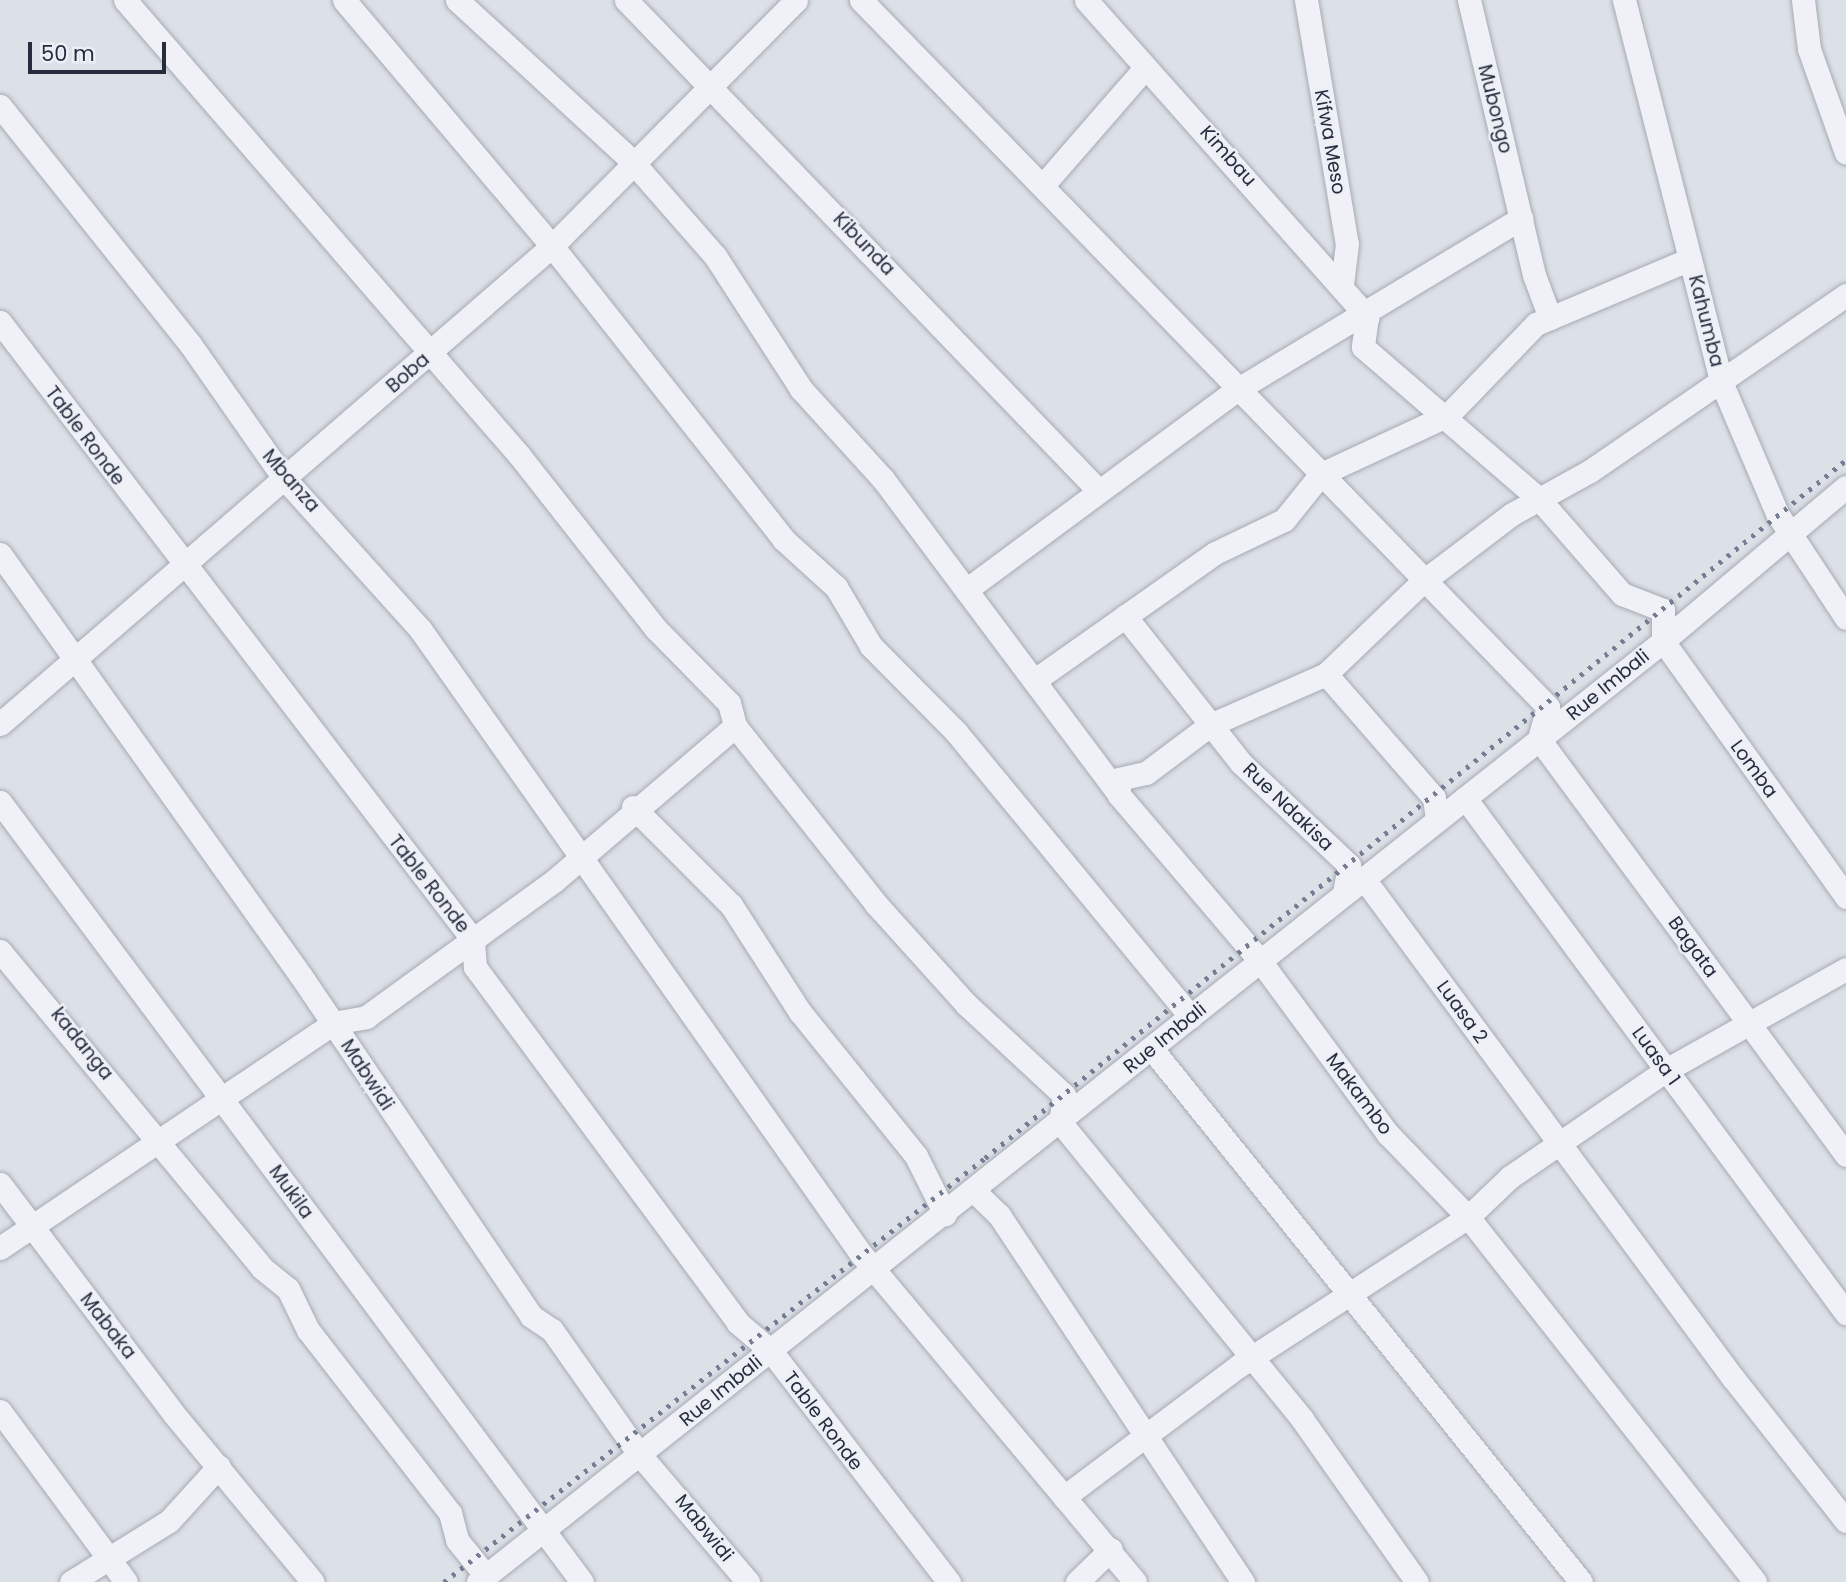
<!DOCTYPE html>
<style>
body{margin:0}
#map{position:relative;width:1846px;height:1582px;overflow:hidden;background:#dce0e7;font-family:Poppins,sans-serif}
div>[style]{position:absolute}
.roads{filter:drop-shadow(0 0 2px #a5aab4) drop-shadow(0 0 2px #a5aab4)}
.minor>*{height:23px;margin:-11.5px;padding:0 11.5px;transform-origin:11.5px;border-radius:11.5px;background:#eff1f6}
.rail>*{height:5px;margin-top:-2.5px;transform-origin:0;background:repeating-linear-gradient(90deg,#757d92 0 3.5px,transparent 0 10.5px)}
span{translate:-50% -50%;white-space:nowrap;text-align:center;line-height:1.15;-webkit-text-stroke:5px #eceff5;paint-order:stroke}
.street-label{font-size:19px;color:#252c3e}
.scale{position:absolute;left:28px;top:42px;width:138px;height:32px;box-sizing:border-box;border:4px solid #252c3e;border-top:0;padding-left:9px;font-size:21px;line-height:24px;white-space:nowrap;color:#252c3e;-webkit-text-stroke:5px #eceff5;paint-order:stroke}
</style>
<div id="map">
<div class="roads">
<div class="minor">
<div style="left:125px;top:0;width:602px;rotate:49.11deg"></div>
<div style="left:519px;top:455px;width:221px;rotate:51.8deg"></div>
<div style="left:656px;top:629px;width:104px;rotate:45.4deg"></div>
<div style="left:729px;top:703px;width:24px;rotate:75deg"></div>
<div style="left:735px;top:726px;width:227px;rotate:51.6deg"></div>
<div style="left:876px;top:904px;width:135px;rotate:48deg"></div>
<div style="left:966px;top:1004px;width:134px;rotate:42.9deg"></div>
<div style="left:1064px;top:1095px;width:27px;rotate:98deg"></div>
<div style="left:1060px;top:1122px;width:383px;rotate:50.8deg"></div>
<div style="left:1302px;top:1419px;width:199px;rotate:54.8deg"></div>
<div style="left:344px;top:0;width:322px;rotate:49.8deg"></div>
<div style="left:552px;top:246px;width:373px;rotate:51.7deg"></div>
<div style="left:783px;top:539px;width:72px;rotate:42.2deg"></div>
<div style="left:836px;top:587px;width:69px;rotate:59.3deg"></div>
<div style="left:871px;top:646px;width:121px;rotate:45.3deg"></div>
<div style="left:956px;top:732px;width:369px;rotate:50.5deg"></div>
<div style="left:457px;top:0;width:236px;rotate:42.6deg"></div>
<div style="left:631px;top:160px;width:128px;rotate:48.8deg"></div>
<div style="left:715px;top:256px;width:158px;rotate:57.1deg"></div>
<div style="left:801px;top:389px;width:122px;rotate:47.7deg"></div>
<div style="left:883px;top:479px;width:394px;rotate:53.2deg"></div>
<div style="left:1119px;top:795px;width:219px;rotate:49.6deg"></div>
<div style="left:1261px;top:962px;width:214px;rotate:53.6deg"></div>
<div style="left:1388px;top:1134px;width:115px;rotate:46.1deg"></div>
<div style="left:1468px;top:1217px;width:464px;rotate:51.8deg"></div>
<div style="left:626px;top:0;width:682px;rotate:46.07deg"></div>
<div style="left:861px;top:0;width:986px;rotate:45.82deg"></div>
<div style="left:1548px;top:707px;width:33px;rotate:106deg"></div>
<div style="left:1539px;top:739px;width:517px;rotate:53.57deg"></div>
<div style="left:1086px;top:0;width:424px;rotate:48.4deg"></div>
<div style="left:1306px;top:0;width:247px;rotate:80.5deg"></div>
<div style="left:1347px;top:244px;width:40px;rotate:97.1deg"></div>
<div style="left:1469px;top:0;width:283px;rotate:76.7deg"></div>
<div style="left:1534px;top:275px;width:46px;rotate:69.6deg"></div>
<div style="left:1624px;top:0;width:396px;rotate:75.7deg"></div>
<div style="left:1722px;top:384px;width:142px;rotate:66.9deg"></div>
<div style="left:1778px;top:515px;width:123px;rotate:56.6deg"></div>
<div style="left:1803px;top:0;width:49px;rotate:83deg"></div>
<div style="left:1809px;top:49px;width:110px;rotate:70.4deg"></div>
<div style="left:0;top:106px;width:305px;rotate:51.4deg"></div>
<div style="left:190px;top:344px;width:164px;rotate:55deg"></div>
<div style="left:284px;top:478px;width:203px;rotate:48deg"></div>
<div style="left:420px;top:629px;width:765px;rotate:54.79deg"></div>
<div style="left:861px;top:1254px;width:427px;rotate:50.1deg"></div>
<div style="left:1044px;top:184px;width:154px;rotate:-49deg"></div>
<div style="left:1367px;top:317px;width:30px;rotate:98deg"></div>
<div style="left:1363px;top:347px;width:234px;rotate:40.8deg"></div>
<div style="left:1540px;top:500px;width:125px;rotate:48.9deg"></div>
<div style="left:1622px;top:594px;width:44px;rotate:21.3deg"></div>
<div style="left:1663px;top:610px;width:31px;rotate:90deg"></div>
<div style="left:1663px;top:641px;width:315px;rotate:54.4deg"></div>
<div style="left:0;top:322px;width:778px;rotate:52.57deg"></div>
<div style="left:473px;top:940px;width:27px;rotate:86deg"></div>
<div style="left:475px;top:967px;width:443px;rotate:53.5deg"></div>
<div style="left:738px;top:1323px;width:43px;rotate:40.3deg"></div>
<div style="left:771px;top:1351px;width:292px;rotate:52.4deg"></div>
<div style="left:0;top:554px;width:518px;rotate:54.5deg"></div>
<div style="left:301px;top:976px;width:410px;rotate:55.9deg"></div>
<div style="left:531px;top:1316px;width:25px;rotate:34deg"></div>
<div style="left:552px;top:1330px;width:153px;rotate:54.9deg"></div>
<div style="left:640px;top:1455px;width:167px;rotate:49.6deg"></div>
<div style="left:966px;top:590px;width:338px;rotate:-36.5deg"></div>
<div style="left:1238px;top:389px;width:331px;rotate:-31.1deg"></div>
<div style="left:1125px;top:616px;width:187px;rotate:51.7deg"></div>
<div style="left:1241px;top:763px;width:149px;rotate:43.4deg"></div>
<div style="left:1349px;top:865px;width:29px;rotate:100deg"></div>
<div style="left:1326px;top:674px;width:164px;rotate:48.9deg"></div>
<div style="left:1434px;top:798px;width:22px;rotate:82deg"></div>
<div style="left:1035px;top:680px;width:220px;rotate:-35.2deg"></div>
<div style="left:1215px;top:553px;width:76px;rotate:-25.6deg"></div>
<div style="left:1284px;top:520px;width:59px;rotate:-51.2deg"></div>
<div style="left:1321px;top:474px;width:140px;rotate:-24.9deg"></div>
<div style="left:1448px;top:415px;width:127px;rotate:-46deg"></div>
<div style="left:1536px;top:324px;width:167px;rotate:-22.9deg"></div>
<div style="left:0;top:724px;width:730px;rotate:-40.89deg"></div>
<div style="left:552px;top:246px;width:346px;rotate:-45.2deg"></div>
<div style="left:1119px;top:795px;width:16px;rotate:-90deg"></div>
<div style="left:1119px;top:779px;width:28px;rotate:-13deg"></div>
<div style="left:1146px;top:773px;width:80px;rotate:-36.9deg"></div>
<div style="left:1210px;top:725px;width:127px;rotate:-23.7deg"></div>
<div style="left:1326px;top:674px;width:132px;rotate:-43.8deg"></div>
<div style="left:1421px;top:583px;width:114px;rotate:-37.2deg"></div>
<div style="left:1512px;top:514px;width:89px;rotate:-28.9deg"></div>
<div style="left:1590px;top:471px;width:311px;rotate:-34.5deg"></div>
<div style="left:1465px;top:798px;width:641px;rotate:53.51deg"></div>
<div style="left:0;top:802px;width:973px;rotate:53.27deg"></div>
<div style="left:633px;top:807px;width:139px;rotate:45deg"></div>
<div style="left:731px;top:905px;width:127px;rotate:57.2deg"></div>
<div style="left:800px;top:1012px;width:185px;rotate:51.1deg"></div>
<div style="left:916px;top:1156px;width:65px;rotate:63.4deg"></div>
<div style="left:1364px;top:879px;width:621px;rotate:53.52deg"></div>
<div style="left:1733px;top:1378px;width:182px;rotate:51.7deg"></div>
<div style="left:0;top:951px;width:411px;rotate:50.4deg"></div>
<div style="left:262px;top:1268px;width:33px;rotate:39deg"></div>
<div style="left:288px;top:1289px;width:46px;rotate:64deg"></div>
<div style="left:308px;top:1330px;width:232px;rotate:52.2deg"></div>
<div style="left:450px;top:1513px;width:28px;rotate:75deg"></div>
<div style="left:457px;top:1540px;width:46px;rotate:51.1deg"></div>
<div style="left:1152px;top:1049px;width:684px;rotate:51.17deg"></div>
<div style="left:0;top:1184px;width:287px;rotate:52.9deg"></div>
<div style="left:173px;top:1413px;width:219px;rotate:50.4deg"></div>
<div style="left:974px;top:1191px;width:35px;rotate:44deg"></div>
<div style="left:999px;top:1215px;width:441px;rotate:56.4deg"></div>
<div style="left:0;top:1248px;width:402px;rotate:-34deg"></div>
<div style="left:333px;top:1023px;width:34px;rotate:-10deg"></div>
<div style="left:366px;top:1017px;width:233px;rotate:-35.9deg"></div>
<div style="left:555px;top:880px;width:237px;rotate:-40.5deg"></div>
<div style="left:0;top:1411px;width:212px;rotate:53.6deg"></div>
<div style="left:1064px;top:1497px;width:220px;rotate:-36.9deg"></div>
<div style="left:1240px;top:1365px;width:272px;rotate:-33deg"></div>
<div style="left:1468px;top:1217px;width:58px;rotate:-43.6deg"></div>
<div style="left:1510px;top:1177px;width:189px;rotate:-34.4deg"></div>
<div style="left:1666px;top:1070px;width:206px;rotate:-29.3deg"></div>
<div style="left:71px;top:1582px;width:115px;rotate:-31.9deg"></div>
<div style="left:169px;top:1521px;width:74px;rotate:-47.7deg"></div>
<div style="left:478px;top:1582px;width:1513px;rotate:-38.45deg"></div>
<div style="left:1663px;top:641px;width:239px;rotate:-40.1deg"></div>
<div style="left:1077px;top:1582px;width:47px;rotate:-44.1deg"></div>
</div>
</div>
<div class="rail">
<div style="left:444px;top:1582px;width:687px;rotate:-38.09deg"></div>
<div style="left:985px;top:1158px;width:1108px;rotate:-39.03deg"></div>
</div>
<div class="street-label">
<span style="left:1495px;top:109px;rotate:76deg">Mubongo</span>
<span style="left:1330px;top:142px;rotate:80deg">Kifwa Meso</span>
<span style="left:1228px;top:156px;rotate:48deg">Kimbau</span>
<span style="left:864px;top:244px;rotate:46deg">Kibunda</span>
<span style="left:1706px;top:321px;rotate:76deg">Kahumba</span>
<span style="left:408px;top:373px;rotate:-41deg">Boba</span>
<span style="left:85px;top:436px;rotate:53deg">Table Ronde</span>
<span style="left:291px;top:481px;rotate:49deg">Mbanza</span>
<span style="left:1608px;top:685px;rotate:-39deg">Rue Imbali</span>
<span style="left:1754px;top:769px;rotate:54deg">Lomba</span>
<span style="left:1288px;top:807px;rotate:44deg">Rue Ndakisa</span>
<span style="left:429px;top:884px;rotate:52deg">Table Ronde</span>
<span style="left:1693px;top:947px;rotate:54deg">Bagata</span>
<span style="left:1462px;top:1012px;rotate:54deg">Luasa 2</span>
<span style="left:1165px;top:1038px;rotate:-39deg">Rue Imbali</span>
<span style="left:82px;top:1044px;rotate:51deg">kadanga</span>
<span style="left:1656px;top:1056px;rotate:54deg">Luasa 1</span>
<span style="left:367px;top:1075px;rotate:57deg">Mabwidi</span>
<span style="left:1359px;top:1094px;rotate:53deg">Makambo</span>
<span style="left:291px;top:1192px;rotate:54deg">Mukila</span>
<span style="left:108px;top:1326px;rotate:52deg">Mabaka</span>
<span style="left:721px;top:1391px;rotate:-39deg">Rue Imbali</span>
<span style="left:823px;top:1421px;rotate:53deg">Table Ronde</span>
<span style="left:704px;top:1528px;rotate:51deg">Mabwidi</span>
</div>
<div class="scale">50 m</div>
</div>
